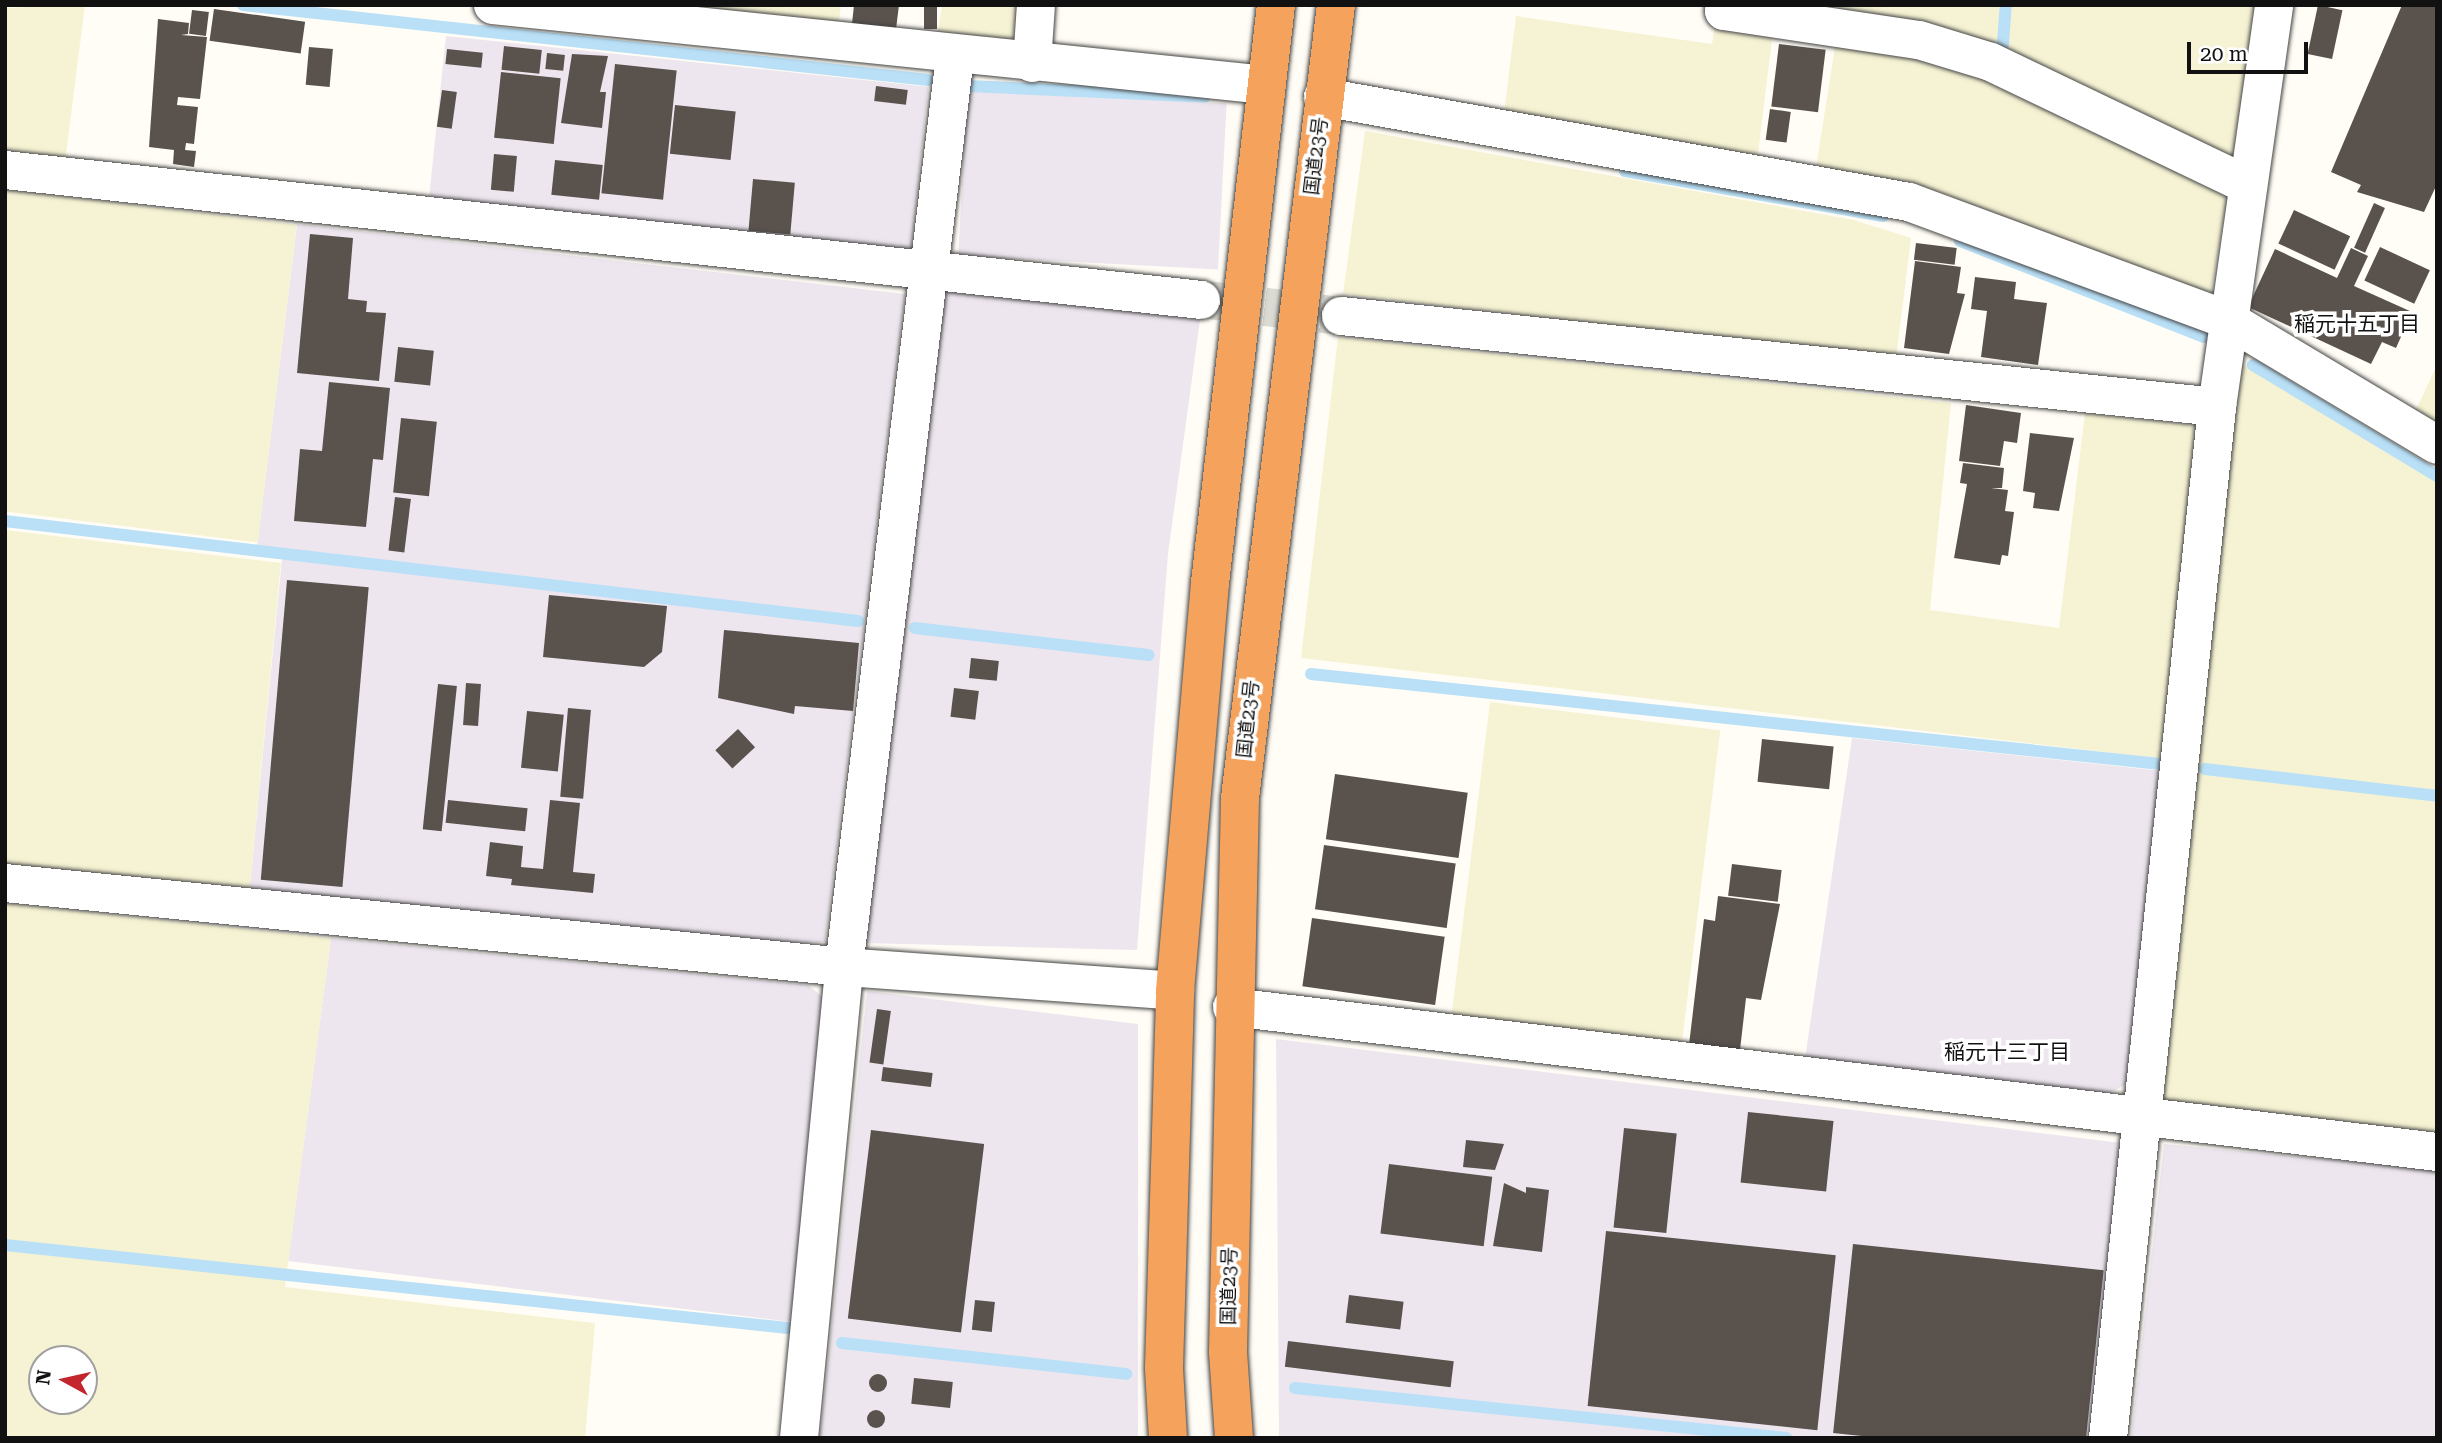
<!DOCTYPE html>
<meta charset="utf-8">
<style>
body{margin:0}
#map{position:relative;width:2442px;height:1443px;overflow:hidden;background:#fffdf5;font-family:"Roboto Serif","Noto Sans JP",serif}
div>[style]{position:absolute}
.industrial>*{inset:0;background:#eee6ef;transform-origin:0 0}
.farmland>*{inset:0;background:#f6f3d4;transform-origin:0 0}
.stream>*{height:12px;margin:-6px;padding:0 6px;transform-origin:6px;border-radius:6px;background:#b9e0f7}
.building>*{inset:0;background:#5a524d;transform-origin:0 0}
.round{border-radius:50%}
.minor-tunnel>*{height:38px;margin-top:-19px;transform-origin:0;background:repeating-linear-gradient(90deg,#dbdad3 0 38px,transparent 0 57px)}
.roads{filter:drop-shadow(0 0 2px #444) drop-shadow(0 0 2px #444)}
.minor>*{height:38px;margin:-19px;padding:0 19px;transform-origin:19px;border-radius:19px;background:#fff}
.highway>*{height:38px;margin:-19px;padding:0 19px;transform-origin:19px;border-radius:19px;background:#f5a25d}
span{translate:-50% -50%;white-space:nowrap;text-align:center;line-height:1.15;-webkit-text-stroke:7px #fff;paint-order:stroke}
.street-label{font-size:19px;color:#111}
.neighbourhood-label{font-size:21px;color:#111}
.frame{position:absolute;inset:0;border:7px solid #111;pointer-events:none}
.north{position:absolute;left:28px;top:1345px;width:70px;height:70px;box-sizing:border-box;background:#fff;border:2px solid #a0a0a0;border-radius:50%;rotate:278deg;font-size:19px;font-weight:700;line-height:28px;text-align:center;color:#111}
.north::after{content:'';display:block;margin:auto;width:24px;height:32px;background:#c4262e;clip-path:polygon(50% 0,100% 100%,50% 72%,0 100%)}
.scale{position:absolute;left:2187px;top:42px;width:121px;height:32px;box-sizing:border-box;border:4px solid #111;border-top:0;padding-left:9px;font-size:21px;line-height:24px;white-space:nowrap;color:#111;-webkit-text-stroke:5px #fff;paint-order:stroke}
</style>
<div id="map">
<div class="industrial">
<div style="left:446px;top:36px;width:485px;height:168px;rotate:6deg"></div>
<div style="left:967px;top:90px;width:260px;height:166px;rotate:3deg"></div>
<div style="clip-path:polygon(297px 224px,905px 294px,825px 942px,734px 945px,249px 895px,283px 549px,257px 545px)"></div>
<div style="clip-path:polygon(946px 288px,1200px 320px,1168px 554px,1137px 950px,864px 943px)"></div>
<div style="clip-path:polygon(1852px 738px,2163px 771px,2128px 1083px,2103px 1097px,1805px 1059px)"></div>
<div style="clip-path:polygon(331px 938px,808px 985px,825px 999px,792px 1322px,288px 1261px)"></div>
<div style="clip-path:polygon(867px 991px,1138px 1024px,1138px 1438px,820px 1438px)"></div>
<div style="clip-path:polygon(1276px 1039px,2121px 1143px,2090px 1438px,1279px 1438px)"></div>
<div style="clip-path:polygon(2164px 1144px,2437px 1170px,2437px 1438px,2131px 1438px)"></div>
</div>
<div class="farmland">
<div style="clip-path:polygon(85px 5px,65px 162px,5px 155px,5px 8px)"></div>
<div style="clip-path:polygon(622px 5px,841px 5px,838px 29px)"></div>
<div style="clip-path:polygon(942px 5px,1025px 5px,1023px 30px,1010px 42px,937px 39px)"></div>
<div style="clip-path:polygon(1747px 5px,2260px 5px,2239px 161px,2018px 62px)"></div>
<div style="clip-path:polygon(1516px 16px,1712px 44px,1715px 23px,1773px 32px,1757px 161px,1504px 113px)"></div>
<div style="clip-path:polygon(1836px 40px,1933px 54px,2215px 182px,2227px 201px,2210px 298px,1816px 168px)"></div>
<div style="clip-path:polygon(1365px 131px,1854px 220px,1911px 238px,1896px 359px,1343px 294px)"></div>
<div style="left:5px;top:189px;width:294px;height:320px;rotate:7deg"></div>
<div style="clip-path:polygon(1338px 337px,1951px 403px,1930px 610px,2059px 628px,2085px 413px,2202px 426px,2165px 759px,1301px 658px)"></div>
<div style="clip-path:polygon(2241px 363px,2437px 481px,2437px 1139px,2180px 1111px,2159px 1096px)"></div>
<div style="clip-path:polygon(2437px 365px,2437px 430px,2413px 416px)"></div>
<div style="clip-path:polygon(5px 530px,281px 563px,249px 895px,5px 870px)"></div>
<div style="left:1490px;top:702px;width:232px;height:322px;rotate:7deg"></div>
<div style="clip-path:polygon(evenodd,5px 903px,331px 938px,285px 1287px,595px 1323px,585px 1438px,5px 1438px,5px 903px,42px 1359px,84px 1359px,84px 1401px,42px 1401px,42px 1359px)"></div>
</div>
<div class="stream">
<div style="left:243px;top:5px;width:689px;rotate:6.25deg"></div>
<div style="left:2003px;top:44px;width:39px;rotate:-86deg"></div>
<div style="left:967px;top:86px;width:238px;rotate:2.6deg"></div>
<div style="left:1625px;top:171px;width:262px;rotate:9.9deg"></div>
<div style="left:1960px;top:241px;width:262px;rotate:21.5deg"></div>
<div style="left:2253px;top:365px;width:215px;rotate:31.1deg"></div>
<div style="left:5px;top:521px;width:859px;rotate:6.69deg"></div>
<div style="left:915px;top:628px;width:235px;rotate:6.6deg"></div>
<div style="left:1311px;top:674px;width:854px;rotate:6.05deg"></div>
<div style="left:2205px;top:769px;width:234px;rotate:6.6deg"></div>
<div style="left:5px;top:1245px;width:787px;rotate:6.05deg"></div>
<div style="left:842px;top:1343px;width:286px;rotate:6.2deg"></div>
<div style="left:1295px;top:1388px;width:494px;rotate:5.8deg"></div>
</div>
<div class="building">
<div style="clip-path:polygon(854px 5px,899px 5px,896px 29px,852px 24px)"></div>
<div style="left:924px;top:5px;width:13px;height:24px"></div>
<div style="left:2318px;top:5px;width:25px;height:50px;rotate:12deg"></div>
<div style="clip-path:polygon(2402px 5px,2437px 5px,2437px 184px,2424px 212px,2357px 192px,2361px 185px,2331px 172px)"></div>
<div style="left:214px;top:9px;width:92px;height:32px;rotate:8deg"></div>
<div style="left:192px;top:10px;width:17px;height:24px;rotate:7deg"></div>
<div style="clip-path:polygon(158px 19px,189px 23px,188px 34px,181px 35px,207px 37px,200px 99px,178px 97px,177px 105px,198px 107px,194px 144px,186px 143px,185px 150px,196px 151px,194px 167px,173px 164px,174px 150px,149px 147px)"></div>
<div style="left:1779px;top:44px;width:47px;height:63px;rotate:7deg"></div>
<div style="left:504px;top:46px;width:38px;height:24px;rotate:6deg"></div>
<div style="left:309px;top:47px;width:24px;height:38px;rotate:5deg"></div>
<div style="left:447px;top:49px;width:36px;height:15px;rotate:6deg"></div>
<div style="left:547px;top:53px;width:18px;height:16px;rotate:6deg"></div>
<div style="clip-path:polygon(572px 54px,608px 56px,600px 92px,606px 92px,602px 128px,561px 123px)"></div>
<div style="left:615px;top:64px;width:62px;height:130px;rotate:6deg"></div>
<div style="left:501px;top:72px;width:60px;height:66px;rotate:6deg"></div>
<div style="left:876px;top:86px;width:32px;height:15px;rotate:7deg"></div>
<div style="left:442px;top:90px;width:15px;height:37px;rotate:8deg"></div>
<div style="left:675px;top:105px;width:61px;height:49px;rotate:6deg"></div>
<div style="left:1770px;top:109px;width:21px;height:31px;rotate:8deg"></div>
<div style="left:494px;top:154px;width:23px;height:36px;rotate:5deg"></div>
<div style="left:555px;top:160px;width:48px;height:35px;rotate:6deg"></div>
<div style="left:753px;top:179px;width:42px;height:52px;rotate:5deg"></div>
<div style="left:2374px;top:203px;width:12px;height:49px;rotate:24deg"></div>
<div style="left:2294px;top:210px;width:62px;height:37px;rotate:25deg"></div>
<div style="clip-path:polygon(310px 234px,353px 238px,348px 299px,367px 301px,366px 312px,386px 313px,379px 381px,297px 373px)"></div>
<div style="left:1916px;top:243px;width:41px;height:17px;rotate:7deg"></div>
<div style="left:2380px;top:247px;width:55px;height:37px;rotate:25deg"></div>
<div style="clip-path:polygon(2351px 248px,2368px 256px,2354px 286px,2412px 312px,2396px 348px,2382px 342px,2371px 364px,2248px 307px,2275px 249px,2337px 278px)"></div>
<div style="clip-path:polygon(1915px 261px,1961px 267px,1957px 293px,1965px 294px,1949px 354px,1904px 348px)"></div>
<div style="clip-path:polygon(1975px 277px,2016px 282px,2014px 299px,2047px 303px,2038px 365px,1981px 357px,1987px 311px,1971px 309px)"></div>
<div style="left:398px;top:347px;width:36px;height:35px;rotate:6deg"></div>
<div style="clip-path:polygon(329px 382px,390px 388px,383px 460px,373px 459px,366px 527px,294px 521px,300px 449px,322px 451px)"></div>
<div style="clip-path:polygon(1966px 405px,2021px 413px,2017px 443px,2004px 441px,2000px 466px,1959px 461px)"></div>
<div style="left:401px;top:418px;width:36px;height:75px;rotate:6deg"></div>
<div style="clip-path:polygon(2030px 433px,2074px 438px,2059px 511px,2033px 508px,2035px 493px,2023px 491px)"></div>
<div style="clip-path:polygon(1963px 463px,2004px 468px,2002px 488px,1991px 488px,2008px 490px,2005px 511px,2014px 512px,2008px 556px,2002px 555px,2000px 565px,1954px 558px,1967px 484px,1960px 483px)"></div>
<div style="left:395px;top:497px;width:16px;height:54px;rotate:7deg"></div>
<div style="left:287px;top:580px;width:82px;height:301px;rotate:5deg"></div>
<div style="clip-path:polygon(549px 595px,667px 606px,662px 652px,644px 667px,543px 657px)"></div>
<div style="clip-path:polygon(724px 630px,859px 643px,853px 711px,795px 706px,794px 714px,718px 698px)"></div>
<div style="left:971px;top:658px;width:28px;height:20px;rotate:6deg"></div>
<div style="left:466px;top:683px;width:15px;height:42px;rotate:4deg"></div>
<div style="left:438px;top:684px;width:19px;height:146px;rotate:6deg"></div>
<div style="left:954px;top:688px;width:25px;height:29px;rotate:7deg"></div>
<div style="left:568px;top:708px;width:23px;height:89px;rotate:5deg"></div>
<div style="left:527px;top:711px;width:37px;height:57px;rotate:6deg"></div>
<div style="left:738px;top:729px;width:25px;height:31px;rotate:47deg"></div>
<div style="left:1762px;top:739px;width:72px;height:43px;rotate:6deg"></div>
<div style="left:1335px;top:774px;width:134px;height:66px;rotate:8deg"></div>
<div style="left:448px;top:800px;width:80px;height:23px;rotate:6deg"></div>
<div style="clip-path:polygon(550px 800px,580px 803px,573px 872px,595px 874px,593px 893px,511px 885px,512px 879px,486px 876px,490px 842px,523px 846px,521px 867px,543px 869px)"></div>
<div style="left:1324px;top:845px;width:133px;height:65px;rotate:8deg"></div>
<div style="left:1732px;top:864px;width:50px;height:32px;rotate:7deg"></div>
<div style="clip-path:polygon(1718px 896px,1780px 904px,1761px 1000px,1746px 998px,1740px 1050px,1689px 1045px,1704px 919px,1715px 921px)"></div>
<div style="left:1312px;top:918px;width:134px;height:69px;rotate:8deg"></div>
<div style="left:877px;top:1009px;width:14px;height:54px;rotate:8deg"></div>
<div style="left:883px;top:1067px;width:50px;height:14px;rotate:7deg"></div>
<div style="left:1748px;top:1112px;width:86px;height:71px;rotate:6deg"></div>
<div style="left:1624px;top:1128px;width:53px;height:100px;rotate:6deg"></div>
<div style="left:871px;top:1130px;width:114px;height:190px;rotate:7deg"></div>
<div style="clip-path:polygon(1466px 1140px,1504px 1144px,1495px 1170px,1463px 1167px)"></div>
<div style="left:1389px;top:1164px;width:104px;height:70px;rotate:7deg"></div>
<div style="clip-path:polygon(1504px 1183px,1526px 1193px,1526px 1187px,1549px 1190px,1542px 1252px,1493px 1246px)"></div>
<div style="left:1606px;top:1231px;width:231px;height:176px;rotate:6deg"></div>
<div style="left:1853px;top:1244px;width:252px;height:190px;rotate:6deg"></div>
<div style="left:1349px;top:1295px;width:55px;height:28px;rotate:7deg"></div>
<div style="left:975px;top:1300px;width:20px;height:30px;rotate:6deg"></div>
<div style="left:1288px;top:1341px;width:167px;height:26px;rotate:7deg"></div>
<div class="round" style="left:869px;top:1374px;width:18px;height:18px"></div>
<div style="left:914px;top:1378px;width:39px;height:26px;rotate:6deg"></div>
<div class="round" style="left:867px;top:1410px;width:18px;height:18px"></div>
</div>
<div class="minor-tunnel">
<div style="left:1208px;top:300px;width:134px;rotate:6.9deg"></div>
</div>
<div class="roads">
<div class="minor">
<div style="left:493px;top:5px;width:777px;rotate:5.91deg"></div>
<div style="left:1725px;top:5px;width:6px;rotate:99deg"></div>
<div style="left:1724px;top:11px;width:197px;rotate:8.5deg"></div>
<div style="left:1919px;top:40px;width:75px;rotate:17deg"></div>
<div style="left:1991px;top:62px;width:285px;rotate:25.6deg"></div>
<div style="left:1032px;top:63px;width:58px;rotate:-86.1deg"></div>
<div style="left:1323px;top:97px;width:595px;rotate:10.16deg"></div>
<div style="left:1909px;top:202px;width:342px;rotate:20.3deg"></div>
<div style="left:2230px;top:321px;width:241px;rotate:30.9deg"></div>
<div style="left:5px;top:170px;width:1203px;rotate:6.2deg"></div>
<div style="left:1341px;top:316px;width:881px;rotate:5.93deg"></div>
<div style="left:5px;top:883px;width:843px;rotate:5.72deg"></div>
<div style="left:844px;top:967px;width:332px;rotate:4.1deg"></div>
<div style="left:1232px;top:1007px;width:1214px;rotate:6.86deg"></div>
<div style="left:799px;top:1438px;width:473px;rotate:-84.5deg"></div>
<div style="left:844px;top:967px;width:918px;rotate:-83.05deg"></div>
<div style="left:2108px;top:1438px;width:1037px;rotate:-83.96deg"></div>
<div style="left:2217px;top:407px;width:406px;rotate:-81.9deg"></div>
</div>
<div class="highway">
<div style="left:1168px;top:1438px;width:70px;rotate:-93.3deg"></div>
<div style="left:1164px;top:1368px;width:377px;rotate:-88.3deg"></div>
<div style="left:1175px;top:991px;width:409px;rotate:-85.1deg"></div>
<div style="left:1210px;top:583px;width:582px;rotate:-83.49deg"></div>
<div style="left:1234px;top:1438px;width:86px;rotate:-94deg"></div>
<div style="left:1228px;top:1352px;width:554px;rotate:-88.76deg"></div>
<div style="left:1240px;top:798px;width:799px;rotate:-83.1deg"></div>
</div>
</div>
<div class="street-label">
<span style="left:1316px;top:156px;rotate:-83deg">国道23号</span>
<span style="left:1248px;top:719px;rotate:-84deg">国道23号</span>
<span style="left:1229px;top:1286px;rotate:-89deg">国道23号</span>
</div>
<div class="neighbourhood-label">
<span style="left:2357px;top:324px">稲元十五丁目</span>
<span style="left:2007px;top:1052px">稲元十三丁目</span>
</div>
<div class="frame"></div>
<div class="north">N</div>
<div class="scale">20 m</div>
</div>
